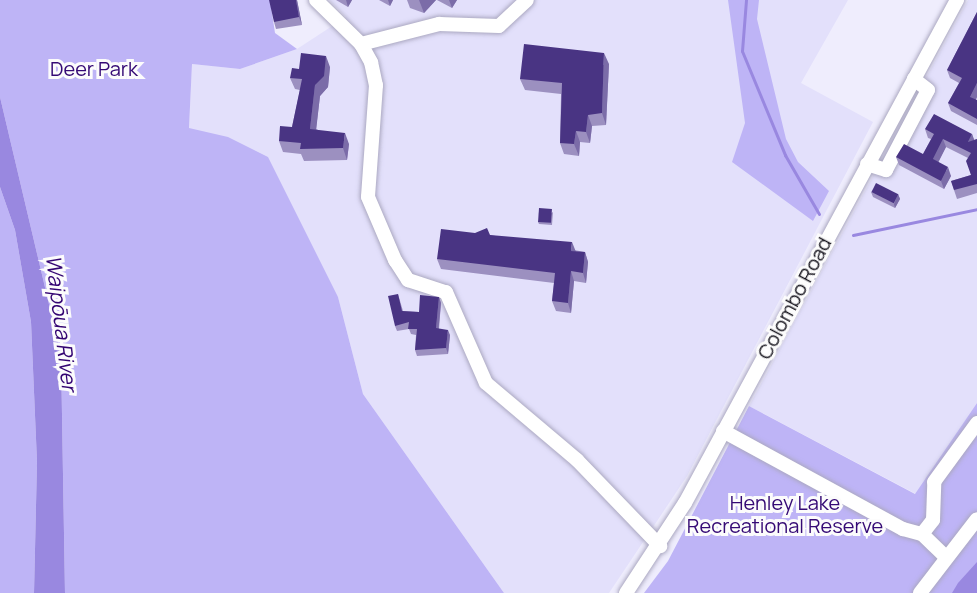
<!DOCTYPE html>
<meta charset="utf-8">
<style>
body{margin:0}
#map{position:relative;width:977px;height:593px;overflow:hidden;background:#efedfd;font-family:Manrope,sans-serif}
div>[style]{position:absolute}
.built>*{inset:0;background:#e3e0fb}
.green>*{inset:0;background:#beb4f6}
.water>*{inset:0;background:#9988e0}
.stream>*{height:3px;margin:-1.5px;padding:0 1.5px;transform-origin:1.5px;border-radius:1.5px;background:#9988e0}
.roads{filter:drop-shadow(0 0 2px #aba8c1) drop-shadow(0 0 2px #aba8c1)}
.minor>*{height:14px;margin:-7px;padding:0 7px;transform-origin:7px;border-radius:7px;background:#fff}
.wall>*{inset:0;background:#9c90c0}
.shaded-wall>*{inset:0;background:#7b6ca8}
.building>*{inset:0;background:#493483;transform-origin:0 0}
span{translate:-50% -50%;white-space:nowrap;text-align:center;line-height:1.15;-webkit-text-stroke:6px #fcfcfc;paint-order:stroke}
.park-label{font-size:20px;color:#350a75}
.street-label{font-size:20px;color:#15131c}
.water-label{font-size:21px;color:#330472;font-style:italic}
</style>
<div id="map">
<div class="built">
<div style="clip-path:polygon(329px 0,848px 0,801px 83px,873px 122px,687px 476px,609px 593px,504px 593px,363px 394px,338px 297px,189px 128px,192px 64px,240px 69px,297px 49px,346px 17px)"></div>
<div style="clip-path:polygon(968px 0,977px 0,977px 403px,916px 494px,749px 406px)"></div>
</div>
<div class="green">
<div style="clip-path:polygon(0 0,270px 0,275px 33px,297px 49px,240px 69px,192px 64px,189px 128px,228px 137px,268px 157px,338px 297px,363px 394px,504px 593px,65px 593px,61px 355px,0 97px)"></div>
<div style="clip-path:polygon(728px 0,759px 0,757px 19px,786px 139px,798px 162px,829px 191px,813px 221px,732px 162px,745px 123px)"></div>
<div style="clip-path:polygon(0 187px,15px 230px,31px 322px,37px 462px,34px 593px,0 593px)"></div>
<div style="clip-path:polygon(977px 403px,977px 593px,644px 593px,668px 561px,749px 406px,915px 494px)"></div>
</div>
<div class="water">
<div style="clip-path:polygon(0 97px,61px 355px,65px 593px,34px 593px,37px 462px,31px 322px,15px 230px,0 187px)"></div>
<div style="clip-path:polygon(977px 562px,977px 593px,952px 593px,958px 583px)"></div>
</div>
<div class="stream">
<div style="left:746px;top:0;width:51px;rotate:94.5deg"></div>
<div style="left:742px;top:51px;width:113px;rotate:67.5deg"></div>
<div style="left:785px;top:155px;width:68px;rotate:60deg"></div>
<div style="left:853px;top:235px;width:127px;rotate:-11.8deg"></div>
</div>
<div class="roads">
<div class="minor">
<div style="left:316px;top:0;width:63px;rotate:44.4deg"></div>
<div style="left:361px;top:44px;width:21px;rotate:61deg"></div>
<div style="left:371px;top:62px;width:24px;rotate:78deg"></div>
<div style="left:376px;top:85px;width:112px;rotate:94.1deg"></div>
<div style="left:368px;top:197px;width:69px;rotate:66.8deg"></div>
<div style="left:395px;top:260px;width:24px;rotate:57deg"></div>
<div style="left:408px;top:280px;width:40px;rotate:18deg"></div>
<div style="left:446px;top:292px;width:99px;rotate:66.3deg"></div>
<div style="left:486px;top:383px;width:119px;rotate:40.2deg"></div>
<div style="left:577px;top:460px;width:120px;rotate:46deg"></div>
<div style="left:361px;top:44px;width:81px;rotate:-14.4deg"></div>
<div style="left:439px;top:24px;width:60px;rotate:1.9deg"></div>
<div style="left:499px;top:26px;width:38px;rotate:-43deg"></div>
<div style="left:867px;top:164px;width:20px;rotate:18deg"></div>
<div style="left:886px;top:170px;width:90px;rotate:-62.3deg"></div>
<div style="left:928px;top:90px;width:18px;rotate:-142deg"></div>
<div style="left:723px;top:431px;width:205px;rotate:28.6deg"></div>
<div style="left:903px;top:529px;width:20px;rotate:15deg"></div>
<div style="left:922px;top:534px;width:18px;rotate:-52deg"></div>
<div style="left:933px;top:520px;width:38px;rotate:-88deg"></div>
<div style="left:934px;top:482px;width:73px;rotate:-53.9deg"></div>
<div style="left:922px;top:534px;width:32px;rotate:44deg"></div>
<div style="left:626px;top:593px;width:108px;rotate:-56.8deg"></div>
<div style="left:685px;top:503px;width:572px;rotate:-61.6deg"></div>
<div style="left:920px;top:593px;width:93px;rotate:-52.4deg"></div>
</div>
</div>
<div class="wall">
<div style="clip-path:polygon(297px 0,302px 25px,276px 29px,274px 22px)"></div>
<div style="clip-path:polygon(336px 0,352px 0,348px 7px)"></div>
<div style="clip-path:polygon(379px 0,393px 0,390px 6px)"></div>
<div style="clip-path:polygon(407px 0,436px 0,424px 13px,410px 8px)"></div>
<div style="clip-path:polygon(437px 0,457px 0,452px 8px)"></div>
<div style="clip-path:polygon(977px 12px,977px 97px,976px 100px,977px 100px,977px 125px,951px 111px,948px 103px,959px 83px,950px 78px,947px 70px)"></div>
<div style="clip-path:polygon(609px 64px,606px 125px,592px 126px,590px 143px,580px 142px,579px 156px,564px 154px,560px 143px,561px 94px,525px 90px,520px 79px)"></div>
<div style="clip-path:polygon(330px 67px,328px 87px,320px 96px,316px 129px,349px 144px,347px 160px,304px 161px,301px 154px,283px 152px,279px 141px,292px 127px,300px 90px,295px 89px,290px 78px)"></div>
<div style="clip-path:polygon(925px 129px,972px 134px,974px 140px,977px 139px,977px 193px,957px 199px,951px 181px,971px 175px,968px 158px,946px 147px,938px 162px,951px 176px,944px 189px,899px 165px,896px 157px,923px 154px,931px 139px,928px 138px)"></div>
<div style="clip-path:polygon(871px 192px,898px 194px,900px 199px,895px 208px,873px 197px)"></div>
<div style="clip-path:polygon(553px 212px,552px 225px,539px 224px,538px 222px)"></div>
<div style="clip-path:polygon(475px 233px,490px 235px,585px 252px,588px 262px,586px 283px,574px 281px,571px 313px,556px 311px,552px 301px,554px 283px,441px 269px,437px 259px)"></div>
<div style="clip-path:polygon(398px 294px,403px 311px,419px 312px,439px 297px,441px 303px,439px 329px,450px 335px,448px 354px,417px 356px,415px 350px,416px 335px,411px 334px,409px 329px,397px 331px,395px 326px)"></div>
</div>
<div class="shaded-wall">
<div style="clip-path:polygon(296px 0,297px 0,302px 25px,299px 17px)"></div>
<div style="clip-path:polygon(346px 0,352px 0,348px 7px)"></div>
<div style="clip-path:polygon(388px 0,393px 0,390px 6px)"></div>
<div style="clip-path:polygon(419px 0,436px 0,424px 13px)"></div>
<div style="clip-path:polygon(449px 0,457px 0,452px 8px)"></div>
<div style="clip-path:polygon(604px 53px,609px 64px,606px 125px,602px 113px)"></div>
<div style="clip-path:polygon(326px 56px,330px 67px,328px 87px,320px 96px,315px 140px,310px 129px,315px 85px)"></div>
<div style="clip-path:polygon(977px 83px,977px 97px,973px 105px,970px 97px)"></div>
<div style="clip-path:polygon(588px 115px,592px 126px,590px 143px,586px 132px)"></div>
<div style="clip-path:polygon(576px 131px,580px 142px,579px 156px,574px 144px)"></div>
<div style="clip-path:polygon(345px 133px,349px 144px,347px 160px,343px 148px)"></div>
<div style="clip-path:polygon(972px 134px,975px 142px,968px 142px)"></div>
<div style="clip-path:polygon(943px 139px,946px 147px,936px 167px,933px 159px)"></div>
<div style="clip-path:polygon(948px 167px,951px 176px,944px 189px,941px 181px)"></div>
<div style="clip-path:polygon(898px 194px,900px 199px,895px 208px,894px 204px)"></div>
<div style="clip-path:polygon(572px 242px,576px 252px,571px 251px)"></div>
<div style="clip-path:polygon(585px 252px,588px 262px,586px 283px,583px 273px)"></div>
<div style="clip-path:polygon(571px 271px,574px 281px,571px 313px,568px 303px)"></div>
<div style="clip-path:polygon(439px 297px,441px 303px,438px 334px,436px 328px)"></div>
<div style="clip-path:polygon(448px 330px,450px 335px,448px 354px,446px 348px)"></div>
</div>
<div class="building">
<div style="clip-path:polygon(269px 0,296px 0,299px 17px,274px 22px)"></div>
<div style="clip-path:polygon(977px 12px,977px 83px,970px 97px,977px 100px,977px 119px,948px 103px,962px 78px,947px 70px)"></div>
<div style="clip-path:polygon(524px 44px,604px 53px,602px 113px,588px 115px,586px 132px,576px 131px,574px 144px,560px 143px,562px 83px,520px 79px)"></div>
<div style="clip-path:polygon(301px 53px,326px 56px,324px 76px,315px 85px,310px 129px,345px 133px,343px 148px,300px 149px,301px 143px,279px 141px,280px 126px,292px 127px,302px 79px,290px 78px,292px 68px,299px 69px)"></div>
<div style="clip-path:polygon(934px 114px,972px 134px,968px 142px,977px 139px,977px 184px,954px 190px,951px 181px,971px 175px,966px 161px,971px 153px,943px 139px,933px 159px,948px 167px,941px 181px,896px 157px,904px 144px,923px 154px,934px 134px,925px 129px)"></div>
<div style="left:876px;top:183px;width:25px;height:10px;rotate:27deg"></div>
<div style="left:539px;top:208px;width:13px;height:14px;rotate:4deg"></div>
<div style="clip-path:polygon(487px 228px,490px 235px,572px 242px,571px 251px,585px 252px,583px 273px,571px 271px,568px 303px,552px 301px,555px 273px,437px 259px,441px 229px,475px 233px)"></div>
<div style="clip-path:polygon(398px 294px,402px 311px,419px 312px,420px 295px,439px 297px,436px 328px,448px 330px,446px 348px,415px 350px,417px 329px,408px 329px,409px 322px,395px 326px,388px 296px)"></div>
</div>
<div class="park-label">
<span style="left:94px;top:68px">Deer Park</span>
<span style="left:785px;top:514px">Henley Lake<br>Recreational Reserve</span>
</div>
<div class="street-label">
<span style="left:794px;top:298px;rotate:-62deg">Colombo Road</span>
</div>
<div class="water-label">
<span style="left:62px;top:323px;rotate:83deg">Waipōua River</span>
</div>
</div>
